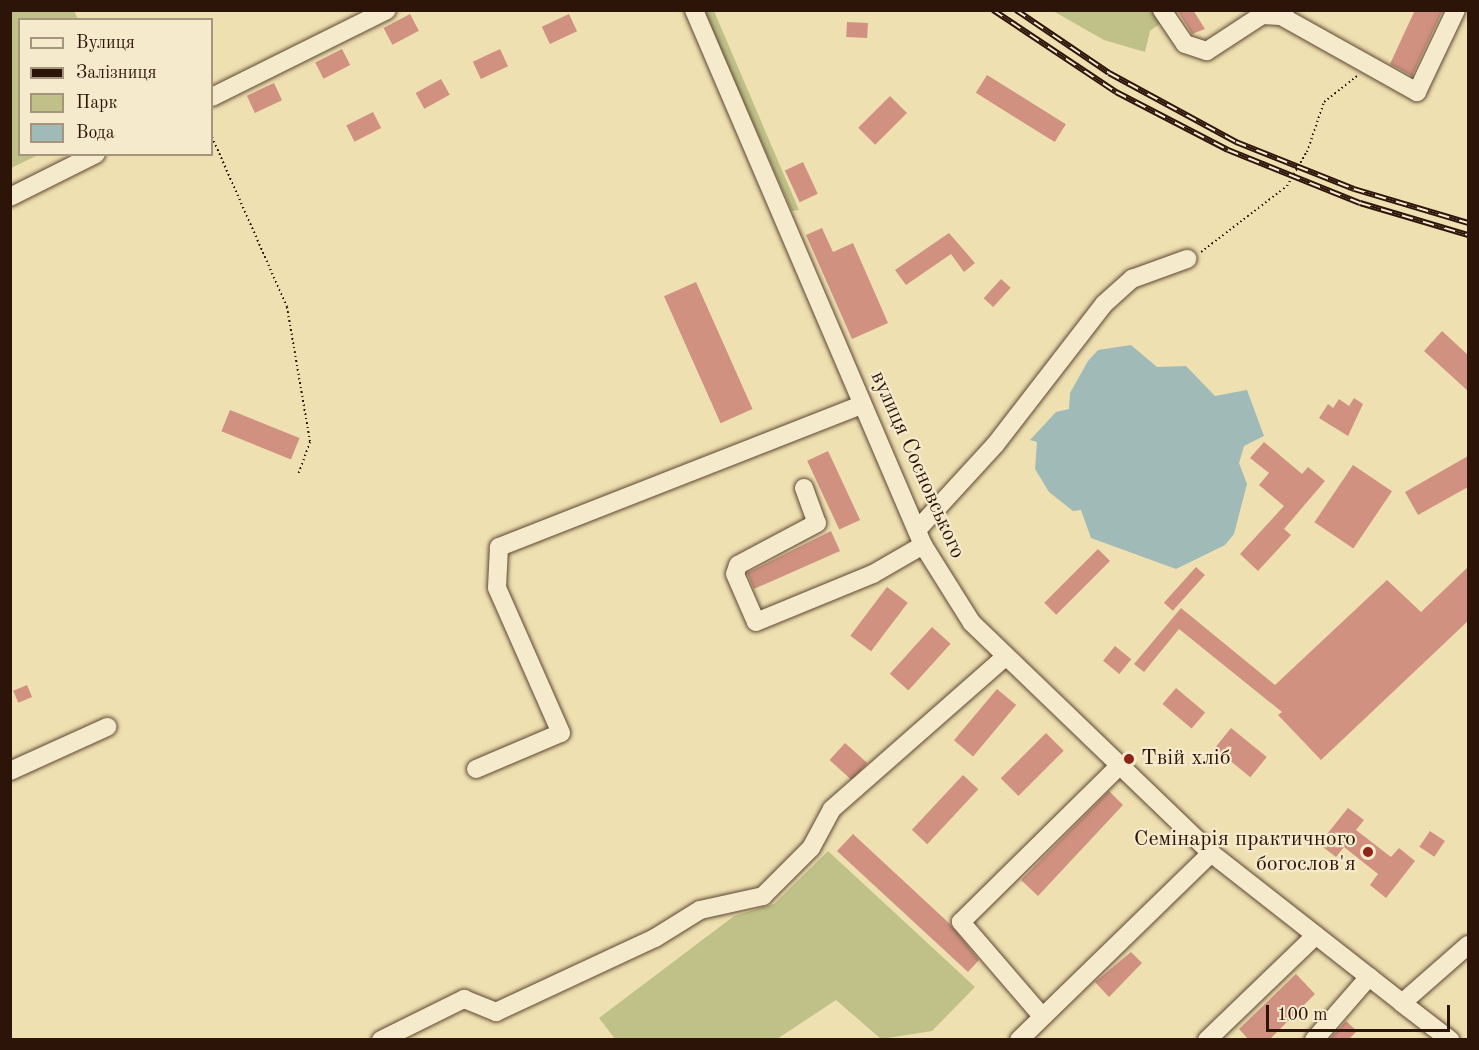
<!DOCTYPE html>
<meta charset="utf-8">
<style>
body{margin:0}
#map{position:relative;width:1479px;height:1050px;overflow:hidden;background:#efe0b1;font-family:"Old Standard TT",serif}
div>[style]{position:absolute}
.green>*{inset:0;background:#bfc188}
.water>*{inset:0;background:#9fbab7}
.building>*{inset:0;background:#d09180;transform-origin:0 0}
.path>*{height:2px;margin-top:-1px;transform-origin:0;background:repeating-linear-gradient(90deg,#2c1409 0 1.5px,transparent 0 4.5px)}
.roads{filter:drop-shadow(0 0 2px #5d4733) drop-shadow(0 0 2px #5d4733)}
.minor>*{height:18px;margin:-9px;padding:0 9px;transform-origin:9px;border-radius:9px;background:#f5ebcc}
.rail>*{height:6px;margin-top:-3px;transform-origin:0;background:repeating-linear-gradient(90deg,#f5ebcc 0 11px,#2c1409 0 22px);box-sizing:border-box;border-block:2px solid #2c1409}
.dots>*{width:16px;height:16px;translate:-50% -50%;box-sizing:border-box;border:3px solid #f5ebcc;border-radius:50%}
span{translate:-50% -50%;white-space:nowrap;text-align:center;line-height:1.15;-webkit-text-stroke:4.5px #f5ebcc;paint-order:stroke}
.street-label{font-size:22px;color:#2c1409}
.poi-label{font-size:22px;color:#2c1409}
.left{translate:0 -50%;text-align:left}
.right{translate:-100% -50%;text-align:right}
.frame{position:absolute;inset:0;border:12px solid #2c1409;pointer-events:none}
.legend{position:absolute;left:18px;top:18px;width:195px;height:138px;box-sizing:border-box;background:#f5ebcc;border:2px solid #a5957e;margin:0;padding:8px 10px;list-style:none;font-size:18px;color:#2c1409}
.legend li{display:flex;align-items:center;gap:12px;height:30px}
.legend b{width:30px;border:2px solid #a5957e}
.scale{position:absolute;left:1266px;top:1005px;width:184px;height:27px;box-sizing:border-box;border:3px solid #2c1409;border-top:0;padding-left:8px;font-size:18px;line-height:21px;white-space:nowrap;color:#2c1409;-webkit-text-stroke:4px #f5ebcc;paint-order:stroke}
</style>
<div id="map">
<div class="green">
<div style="clip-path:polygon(11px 10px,74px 11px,78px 19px,20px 20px,20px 154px,38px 155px,11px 168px)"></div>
<div style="clip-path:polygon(703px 11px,714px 11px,799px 210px,792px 211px)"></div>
<div style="clip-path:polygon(1053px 11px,1154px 11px,1162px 22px,1150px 31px,1145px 52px,1104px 40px)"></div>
<div style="clip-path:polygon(828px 851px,975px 987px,932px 1031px,881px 1039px,836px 1000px,777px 1039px,615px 1039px,599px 1018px,734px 916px,774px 904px)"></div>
</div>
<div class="water">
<div style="clip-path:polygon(1131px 345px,1157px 367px,1186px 366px,1215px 396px,1247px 390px,1264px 436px,1244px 446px,1239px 463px,1247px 484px,1234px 534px,1225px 545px,1176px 569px,1091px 538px,1081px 510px,1073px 511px,1049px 492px,1035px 469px,1037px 442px,1030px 440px,1056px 412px,1069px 409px,1070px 393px,1088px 361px,1098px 350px)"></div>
</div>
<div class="building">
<div style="clip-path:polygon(1177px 10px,1193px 10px,1205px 29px,1192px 34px)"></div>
<div style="clip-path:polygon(1415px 10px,1443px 10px,1412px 76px,1390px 64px)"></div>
<div style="left:410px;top:14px;width:19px;height:30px;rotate:62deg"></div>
<div style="left:569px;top:14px;width:19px;height:30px;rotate:65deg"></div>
<div style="left:847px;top:22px;width:21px;height:15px;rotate:3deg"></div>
<div style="left:342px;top:49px;width:18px;height:30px;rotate:63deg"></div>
<div style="left:500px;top:49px;width:19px;height:30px;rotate:65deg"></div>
<div style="left:987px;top:75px;width:93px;height:21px;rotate:32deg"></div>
<div style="left:441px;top:79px;width:18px;height:29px;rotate:61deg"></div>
<div style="left:274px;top:83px;width:19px;height:30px;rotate:65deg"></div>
<div style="left:890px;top:96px;width:24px;height:45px;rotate:45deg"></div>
<div style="left:373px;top:112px;width:18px;height:30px;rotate:63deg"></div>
<div style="left:803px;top:162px;width:35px;height:20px;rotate:65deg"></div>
<div style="clip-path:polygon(822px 228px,833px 252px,853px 243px,888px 323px,852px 339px,806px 235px)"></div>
<div style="clip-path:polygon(949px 233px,975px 263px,964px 272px,951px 254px,906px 285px,895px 270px)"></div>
<div style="left:1001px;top:279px;width:13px;height:26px;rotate:42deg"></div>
<div style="left:696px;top:282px;width:139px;height:35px;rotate:66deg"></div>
<div style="clip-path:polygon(1442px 331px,1468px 355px,1468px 391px,1424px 351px)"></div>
<div style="clip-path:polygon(1354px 398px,1363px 404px,1348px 436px,1319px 418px,1328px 404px,1333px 408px,1339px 399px,1349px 406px)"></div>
<div style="left:230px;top:410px;width:75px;height:23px;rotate:22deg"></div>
<div style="clip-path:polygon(1264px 442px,1302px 474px,1308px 467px,1325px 481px,1284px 529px,1291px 535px,1258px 571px,1240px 554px,1284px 506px,1259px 485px,1269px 473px,1250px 458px)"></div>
<div style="left:828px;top:451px;width:76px;height:23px;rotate:65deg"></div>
<div style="clip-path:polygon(1468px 456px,1468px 487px,1418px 515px,1405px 492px)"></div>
<div style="left:1353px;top:465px;width:47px;height:69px;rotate:34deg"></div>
<div style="clip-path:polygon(831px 531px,840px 551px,754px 589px,747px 573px)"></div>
<div style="left:1098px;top:549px;width:17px;height:76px;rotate:45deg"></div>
<div style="left:1196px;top:567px;width:12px;height:48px;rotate:42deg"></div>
<div style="clip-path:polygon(1468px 567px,1468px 621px,1321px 760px,1278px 715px,1282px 712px,1179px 629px,1144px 672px,1134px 664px,1181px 608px,1275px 685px,1387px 580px,1421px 612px)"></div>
<div style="left:887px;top:587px;width:26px;height:61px;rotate:37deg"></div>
<div style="left:932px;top:627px;width:25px;height:63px;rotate:42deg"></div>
<div style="left:1115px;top:646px;width:21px;height:19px;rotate:39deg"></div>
<div style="left:27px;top:685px;width:13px;height:15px;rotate:67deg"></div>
<div style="left:1176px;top:688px;width:38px;height:21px;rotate:40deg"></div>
<div style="left:997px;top:689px;width:25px;height:67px;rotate:40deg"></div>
<div style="left:1231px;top:728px;width:46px;height:26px;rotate:39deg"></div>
<div style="left:1046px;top:733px;width:25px;height:64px;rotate:45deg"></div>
<div style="left:845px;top:743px;width:30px;height:23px;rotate:42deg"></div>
<div style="left:963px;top:775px;width:21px;height:75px;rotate:43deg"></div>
<div style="clip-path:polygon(1109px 791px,1123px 805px,1038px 896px,1021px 880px)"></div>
<div style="clip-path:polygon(1348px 808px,1364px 820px,1356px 830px,1391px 857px,1399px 848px,1415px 861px,1386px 898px,1370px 885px,1378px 874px,1344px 847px,1336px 857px,1319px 844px)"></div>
<div style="left:1430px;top:831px;width:18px;height:19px;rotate:34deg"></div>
<div style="clip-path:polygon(853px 834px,950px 924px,979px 960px,968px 972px,837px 851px)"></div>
<div style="clip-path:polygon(1131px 952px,1142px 963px,1109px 997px,1095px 982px)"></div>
<div style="clip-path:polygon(1296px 974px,1315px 994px,1269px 1040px,1249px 1040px,1239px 1029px)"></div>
<div style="clip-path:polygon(1346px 1021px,1357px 1031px,1348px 1040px,1329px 1040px)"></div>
</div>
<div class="path">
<div style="left:212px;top:137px;width:186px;rotate:66.2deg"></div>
<div style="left:287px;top:307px;width:137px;rotate:80.3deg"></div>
<div style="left:310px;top:442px;width:33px;rotate:110deg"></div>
<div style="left:1201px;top:252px;width:108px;rotate:-37.5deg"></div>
<div style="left:1287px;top:186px;width:39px;rotate:-60deg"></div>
<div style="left:1307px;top:152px;width:53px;rotate:-71.2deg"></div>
<div style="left:1324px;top:102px;width:42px;rotate:-38.2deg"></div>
</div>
<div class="roads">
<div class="minor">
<div style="left:694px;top:10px;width:582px;rotate:66.83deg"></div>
<div style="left:923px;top:545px;width:92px;rotate:57.9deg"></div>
<div style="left:972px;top:623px;width:332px;rotate:43.9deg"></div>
<div style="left:1211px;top:853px;width:243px;rotate:38.1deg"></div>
<div style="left:1402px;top:1003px;width:88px;rotate:-41.3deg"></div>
<div style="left:1162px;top:10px;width:41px;rotate:55.9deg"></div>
<div style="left:1185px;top:44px;width:23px;rotate:18deg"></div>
<div style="left:1207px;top:51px;width:66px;rotate:-33.2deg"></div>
<div style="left:1262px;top:15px;width:19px;rotate:3deg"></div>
<div style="left:1281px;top:16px;width:7px;rotate:-56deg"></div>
<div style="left:1281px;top:16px;width:156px;rotate:29.2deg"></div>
<div style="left:1417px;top:92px;width:91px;rotate:-64.6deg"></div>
<div style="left:212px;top:97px;width:195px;rotate:-26.4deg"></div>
<div style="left:10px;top:197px;width:96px;rotate:-26.6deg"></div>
<div style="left:804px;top:488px;width:37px;rotate:70deg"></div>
<div style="left:817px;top:523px;width:89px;rotate:152deg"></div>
<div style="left:738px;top:565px;width:9px;rotate:108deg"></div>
<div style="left:735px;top:574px;width:52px;rotate:66.4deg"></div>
<div style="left:756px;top:622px;width:126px;rotate:-22.3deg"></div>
<div style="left:873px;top:574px;width:58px;rotate:-30.1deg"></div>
<div style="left:917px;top:530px;width:115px;rotate:-47.5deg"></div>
<div style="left:995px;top:445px;width:178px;rotate:-52.3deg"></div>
<div style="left:1104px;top:304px;width:38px;rotate:-42deg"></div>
<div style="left:1132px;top:279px;width:59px;rotate:-20deg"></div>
<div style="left:476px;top:769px;width:92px;rotate:-23deg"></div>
<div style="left:561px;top:733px;width:158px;rotate:-113.8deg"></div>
<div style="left:497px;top:588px;width:41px;rotate:-87.2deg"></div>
<div style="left:499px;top:547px;width:390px;rotate:-21.4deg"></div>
<div style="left:10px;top:771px;width:107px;rotate:-24.4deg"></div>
<div style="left:1402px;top:1003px;width:61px;rotate:37.6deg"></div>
<div style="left:1041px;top:1015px;width:123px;rotate:-130.7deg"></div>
<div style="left:961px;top:922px;width:223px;rotate:-44.6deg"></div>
<div style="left:381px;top:1040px;width:93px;rotate:-26.3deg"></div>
<div style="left:464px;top:999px;width:35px;rotate:22deg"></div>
<div style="left:496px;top:1012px;width:175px;rotate:-25deg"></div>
<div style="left:655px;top:938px;width:53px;rotate:-31.9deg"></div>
<div style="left:700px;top:910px;width:65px;rotate:-12.5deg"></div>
<div style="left:763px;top:896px;width:68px;rotate:-45deg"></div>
<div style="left:811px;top:848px;width:44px;rotate:-61.7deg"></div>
<div style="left:832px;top:809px;width:230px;rotate:-41.3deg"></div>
<div style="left:1019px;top:1040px;width:268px;rotate:-44.2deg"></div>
<div style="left:1207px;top:1040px;width:151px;rotate:-43.9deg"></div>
<div style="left:1314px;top:1040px;width:84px;rotate:-48.9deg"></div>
</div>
</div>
<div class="rail">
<div style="left:993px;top:10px;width:148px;rotate:33.7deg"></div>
<div style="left:1116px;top:92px;width:126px;rotate:27.4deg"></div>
<div style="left:1228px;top:150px;width:142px;rotate:21.9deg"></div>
<div style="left:1360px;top:203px;width:113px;rotate:16.5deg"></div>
<div style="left:1016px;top:10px;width:112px;rotate:34.1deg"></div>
<div style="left:1109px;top:73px;width:145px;rotate:28.5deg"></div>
<div style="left:1236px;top:142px;width:127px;rotate:21.7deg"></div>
<div style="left:1354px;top:189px;width:119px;rotate:16.6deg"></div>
</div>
<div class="dots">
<div style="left:1129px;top:759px;background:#8f2418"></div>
<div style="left:1368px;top:852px;background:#8f2418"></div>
</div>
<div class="street-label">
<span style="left:917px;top:465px;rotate:66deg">вулиця Сосновського</span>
</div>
<div class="poi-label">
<span class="left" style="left:1141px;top:759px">Твій хліб</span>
<span class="right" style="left:1356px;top:852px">Семінарія практичного<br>богослов'я</span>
</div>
<div class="frame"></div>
<ul class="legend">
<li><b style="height:8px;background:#f5ebcc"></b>Вулиця</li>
<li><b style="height:8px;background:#2c1409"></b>Залізниця</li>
<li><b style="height:16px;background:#bfc188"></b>Парк</li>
<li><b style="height:16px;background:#9fbab7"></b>Вода</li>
</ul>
<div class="scale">100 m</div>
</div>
